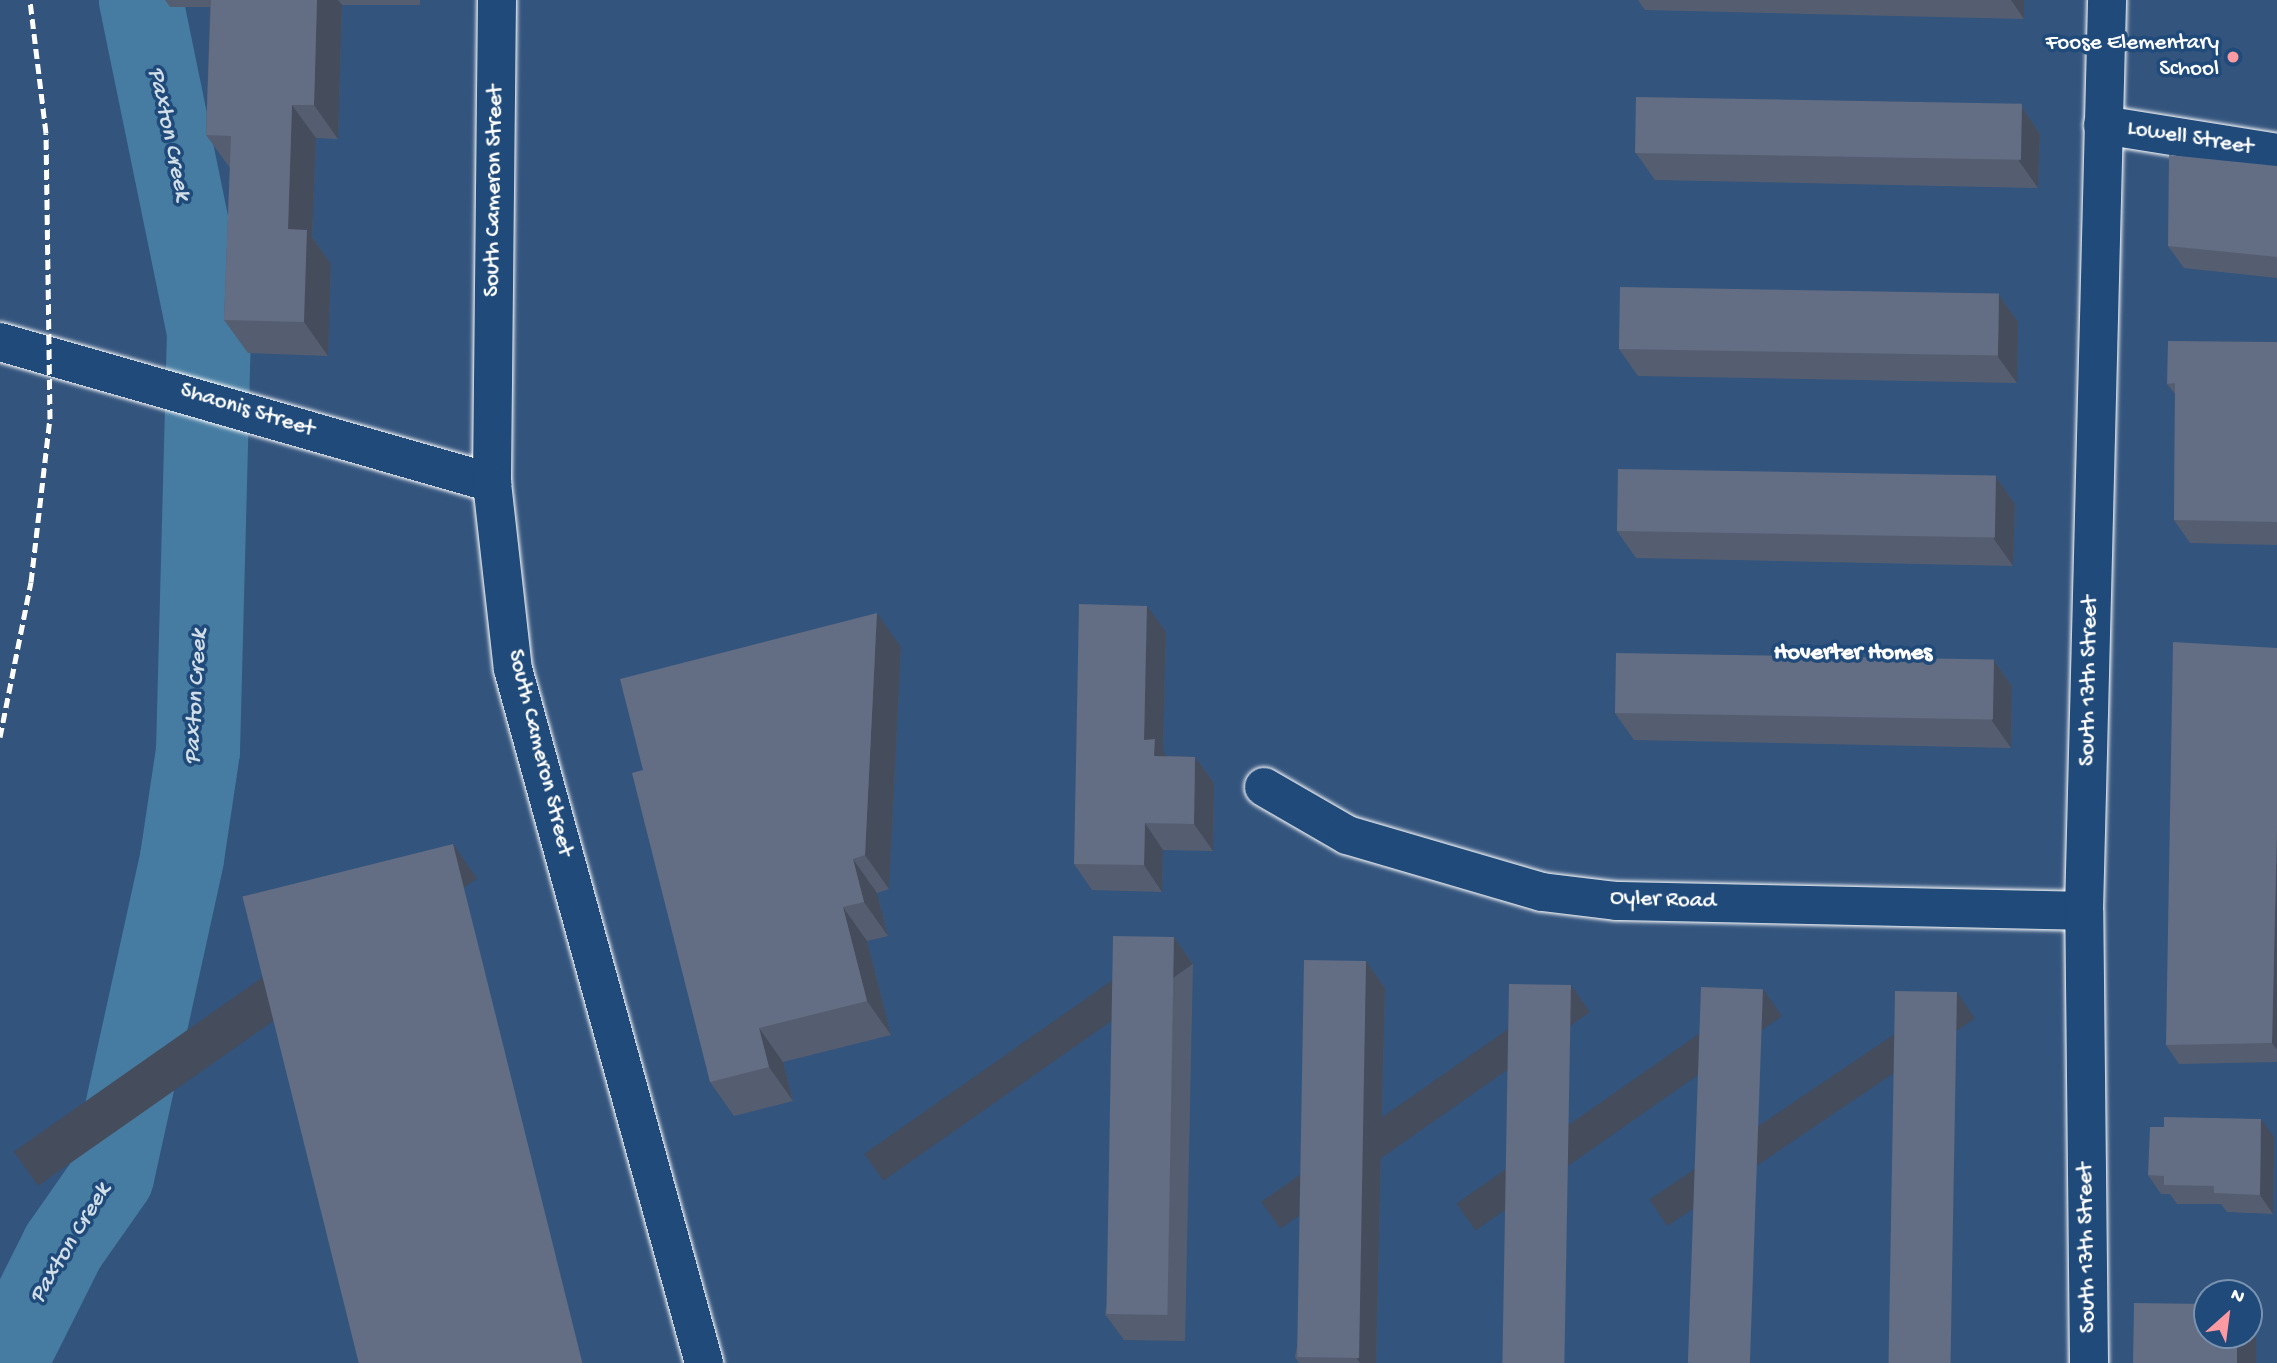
<!DOCTYPE html>
<style>
body{margin:0}
#map{position:relative;width:2277px;height:1363px;overflow:hidden;background:#33547d;font-family:"Gochi Hand",sans-serif}
div>[style]{position:absolute}
.river>*{height:84px;margin:-42px;padding:0 42px;transform-origin:42px;border-radius:42px;background:#467ca2}
.roads{filter:drop-shadow(0 0 2px #fff) drop-shadow(0 0 2px #fff)}
.minor>*{height:38px;margin:-19px;padding:0 19px;transform-origin:19px;border-radius:19px;background:#1f4a7a}
.major>*{height:38px;margin:-19px;padding:0 19px;transform-origin:19px;border-radius:19px;background:#1f4a7a}
.rail>*{height:5px;margin-top:-2.5px;transform-origin:0;background:repeating-linear-gradient(90deg,#fff 0 10px,transparent 0 15px)}
.wall>*{inset:0;background:#555e71}
.shaded-wall>*{inset:0;background:#454c5c;transform-origin:0 0}
.building>*{inset:0;background:#636d83;transform-origin:0 0}
.dots>*{width:19px;height:19px;translate:-50% -50%;box-sizing:border-box;border:4px solid #1f4a7a;border-radius:50%}
span{translate:-50% -50%;white-space:nowrap;text-align:center;line-height:1.15;-webkit-text-stroke:7px #1f4a7a;paint-order:stroke}
.poi-label{font-size:23px;color:#fff}
.right{translate:-100% -50%;text-align:right}
.street-label{font-size:23px;color:#fff}
.water-label{font-size:24px;color:#d1dee8;font-style:italic}
.neighbourhood-label{font-size:24px;color:#fff;font-weight:700}
.north{position:absolute;left:2193px;top:1279px;width:70px;height:70px;box-sizing:border-box;background:#1f4a7a;border:2px solid #7992af;border-radius:50%;rotate:28deg;font-size:19px;font-weight:700;line-height:28px;text-align:center;color:#fff}
.north::after{content:'';display:block;margin:auto;width:24px;height:32px;background:#ff9aa2;clip-path:polygon(50% 0,100% 100%,50% 72%,0 100%)}
</style>
<div id="map">
<div class="river">
<div style="left:5px;top:1363px;width:130px;rotate:-63.4deg"></div>
<div style="left:63px;top:1247px;width:85px;rotate:-55deg"></div>
<div style="left:112px;top:1177px;width:327px;rotate:-77.6deg"></div>
<div style="left:182px;top:858px;width:108px;rotate:-81.5deg"></div>
<div style="left:198px;top:751px;width:419px;rotate:-88.5deg"></div>
<div style="left:209px;top:332px;width:339px;rotate:-101.6deg"></div>
</div>
<div class="roads">
<div class="minor">
<div style="left:2103px;top:125px;width:176px;rotate:9.1deg"></div>
<div style="left:0;top:342px;width:512px;rotate:15.99deg"></div>
<div style="left:1264px;top:787px;width:96px;rotate:30deg"></div>
<div style="left:1347px;top:835px;width:203px;rotate:16.3deg"></div>
<div style="left:1542px;top:892px;width:75px;rotate:6.9deg"></div>
<div style="left:1616px;top:901px;width:468px;rotate:1.2deg"></div>
<div style="left:2089px;top:1363px;width:452px;rotate:-90.6deg"></div>
<div style="left:2084px;top:911px;width:911px;rotate:-88.55deg"></div>
</div>
<div class="major">
<div style="left:497px;top:0;width:483px;rotate:90.6deg"></div>
<div style="left:492px;top:483px;width:187px;rotate:83.6deg"></div>
<div style="left:513px;top:669px;width:720px;rotate:74.61deg"></div>
</div>
</div>
<div class="rail">
<div style="left:0;top:737px;width:158px;rotate:-78.7deg"></div>
<div style="left:31px;top:582px;width:164px;rotate:-83.4deg"></div>
<div style="left:50px;top:419px;width:286px;rotate:-90.8deg"></div>
<div style="left:46px;top:133px;width:134px;rotate:-96.9deg"></div>
</div>
<div class="wall">
<div style="clip-path:polygon(165px 0,420px 0,420px 5px,342px 5px,338px 139px,316px 138px,312px 237px,331px 264px,328px 356px,248px 353px,224px 320px,230px 168px,206px 135px,210px 7px,170px 7px)"></div>
<div style="clip-path:polygon(1638px 0,2024px 0,2024px 19px,1645px 10px)"></div>
<div style="clip-path:polygon(2022px 107px,2040px 134px,2038px 188px,1655px 180px,1636px 153px)"></div>
<div style="clip-path:polygon(2277px 166px,2277px 278px,2184px 268px,2168px 246px)"></div>
<div style="clip-path:polygon(1999px 295px,2018px 322px,2017px 383px,1638px 376px,1619px 349px)"></div>
<div style="clip-path:polygon(2277px 342px,2277px 545px,2190px 543px,2174px 520px,2175px 394px,2167px 384px)"></div>
<div style="clip-path:polygon(1996px 477px,2015px 504px,2013px 566px,1636px 558px,1617px 531px)"></div>
<div style="clip-path:polygon(1166px 632px,1163px 751px,1166px 756px,1195px 757px,1214px 783px,1213px 851px,1163px 850px,1162px 892px,1092px 890px,1074px 864px)"></div>
<div style="clip-path:polygon(901px 647px,889px 889px,877px 893px,888px 936px,867px 941px,891px 1035px,783px 1062px,793px 1101px,734px 1116px,710px 1082px,643px 770px)"></div>
<div style="clip-path:polygon(2277px 648px,2277px 1062px,2179px 1064px,2166px 1045px)"></div>
<div style="clip-path:polygon(1994px 660px,2012px 687px,2011px 748px,1634px 740px,1615px 713px)"></div>
<div style="clip-path:polygon(1174px 937px,1193px 964px,1185px 1341px,1124px 1340px,1105px 1314px)"></div>
<div style="clip-path:polygon(1366px 961px,1385px 988px,1376px 1363px,1299px 1363px,1295px 1357px)"></div>
<div style="clip-path:polygon(2274px 1137px,2273px 1214px,2227px 1212px,2221px 1204px,2177px 1204px,2170px 1194px,2161px 1194px,2148px 1175px)"></div>
</div>
<div class="shaded-wall">
<div style="clip-path:polygon(317px 0,338px 0,342px 5px,338px 139px,314px 105px)"></div>
<div style="clip-path:polygon(2011px 0,2024px 0,2024px 19px)"></div>
<div style="clip-path:polygon(292px 105px,316px 138px,312px 237px,331px 264px,328px 356px,304px 322px,288px 229px)"></div>
<div style="clip-path:polygon(2022px 107px,2040px 134px,2038px 188px,2019px 161px)"></div>
<div style="clip-path:polygon(1999px 295px,2018px 322px,2017px 383px,1998px 357px)"></div>
<div style="clip-path:polygon(1996px 477px,2015px 504px,2013px 566px,1994px 539px)"></div>
<div style="clip-path:polygon(1147px 606px,1166px 632px,1163px 751px,1174px 766px,1173px 783px,1144px 740px)"></div>
<div style="clip-path:polygon(877px 613px,901px 647px,889px 889px,865px 855px)"></div>
<div style="clip-path:polygon(1994px 660px,2012px 687px,2011px 748px,1992px 721px)"></div>
<div style="clip-path:polygon(1195px 757px,1214px 783px,1213px 851px,1194px 824px)"></div>
<div style="clip-path:polygon(1145px 823px,1163px 850px,1162px 892px,1144px 865px)"></div>
<div style="clip-path:polygon(2277px 828px,2277px 1050px,2272px 1043px)"></div>
<div style="left:453px;top:844px;width:42px;height:536px;rotate:55deg"></div>
<div style="clip-path:polygon(853px 859px,877px 893px,888px 936px,864px 902px)"></div>
<div style="clip-path:polygon(843px 907px,867px 941px,891px 1035px,867px 1001px)"></div>
<div style="left:1174px;top:937px;width:33px;height:378px;rotate:55deg"></div>
<div style="clip-path:polygon(1366px 961px,1385px 988px,1376px 1363px,1360px 1363px,1357px 1359px)"></div>
<div style="left:1571px;top:985px;width:33px;height:378px;rotate:55deg"></div>
<div style="left:1763px;top:989px;width:33px;height:374px;rotate:55deg"></div>
<div style="left:1957px;top:992px;width:32px;height:371px;rotate:56deg"></div>
<div style="clip-path:polygon(759px 1028px,783px 1062px,793px 1101px,769px 1067px)"></div>
<div style="clip-path:polygon(2261px 1119px,2274px 1137px,2273px 1214px,2260px 1195px)"></div>
<div style="clip-path:polygon(2249px 1322px,2256px 1331px,2256px 1363px,2237px 1363px,2237px 1335px,2249px 1335px)"></div>
</div>
<div class="building">
<div style="clip-path:polygon(211px 0,317px 0,314px 105px,292px 105px,288px 229px,307px 230px,304px 322px,224px 320px,231px 136px,206px 135px)"></div>
<div style="left:1636px;top:97px;width:386px;height:56px;rotate:1deg"></div>
<div style="clip-path:polygon(2169px 155px,2277px 166px,2277px 257px,2168px 246px)"></div>
<div style="left:1620px;top:287px;width:379px;height:62px;rotate:1deg"></div>
<div style="clip-path:polygon(2168px 341px,2277px 342px,2277px 522px,2174px 520px,2175px 383px,2167px 384px)"></div>
<div style="left:1618px;top:469px;width:378px;height:62px;rotate:1deg"></div>
<div style="clip-path:polygon(1079px 604px,1147px 606px,1144px 740px,1155px 739px,1154px 756px,1195px 757px,1194px 824px,1145px 823px,1144px 865px,1074px 864px)"></div>
<div style="clip-path:polygon(877px 613px,865px 855px,853px 859px,864px 902px,843px 907px,867px 1001px,759px 1028px,769px 1067px,710px 1082px,632px 773px,643px 770px,620px 679px)"></div>
<div style="clip-path:polygon(2173px 642px,2277px 648px,2277px 828px,2272px 1043px,2166px 1045px)"></div>
<div style="left:1616px;top:653px;width:378px;height:60px;rotate:1deg"></div>
<div style="left:453px;top:844px;width:536px;height:217px;rotate:76deg"></div>
<div style="left:1113px;top:936px;width:61px;height:378px;rotate:1deg"></div>
<div style="left:1304px;top:960px;width:62px;height:397px;rotate:1deg"></div>
<div style="left:1509px;top:984px;width:62px;height:379px;rotate:1deg"></div>
<div style="left:1701px;top:987px;width:62px;height:376px;rotate:2deg"></div>
<div style="left:1895px;top:991px;width:62px;height:372px;rotate:1deg"></div>
<div style="clip-path:polygon(2164px 1117px,2261px 1119px,2260px 1195px,2214px 1193px,2214px 1186px,2164px 1185px,2164px 1176px,2148px 1175px,2150px 1127px,2164px 1127px)"></div>
<div style="clip-path:polygon(2134px 1303px,2207px 1304px,2207px 1335px,2237px 1335px,2237px 1363px,2133px 1363px)"></div>
</div>
<div class="dots">
<div style="left:2233px;top:57px;background:#ff9aa2"></div>
</div>
<div class="poi-label">
<span class="right" style="left:2219px;top:57px">Foose Elementary<br>School</span>
</div>
<div class="street-label">
<span style="left:2190px;top:139px;rotate:9deg">Lowell Street</span>
<span style="left:495px;top:191px;rotate:-89deg">South Cameron Street</span>
<span style="left:247px;top:411px;rotate:17deg">Shaonis Street</span>
<span style="left:2090px;top:681px;rotate:-89deg">South 13th Street</span>
<span style="left:539px;top:753px;rotate:76deg">South Cameron Street</span>
<span style="left:1663px;top:901px;rotate:2deg">Oyler Road</span>
<span style="left:2088px;top:1248px;rotate:-91deg">South 13th Street</span>
</div>
<div class="water-label">
<span style="left:168px;top:134px;rotate:78deg">Paxton Creek</span>
<span style="left:197px;top:697px;rotate:-87deg">Paxton Creek</span>
<span style="left:71px;top:1244px;rotate:-59deg">Paxton Creek</span>
</div>
<div class="neighbourhood-label">
<span style="left:1853px;top:654px">Hoverter Homes</span>
</div>
<div class="north">N</div>
</div>
